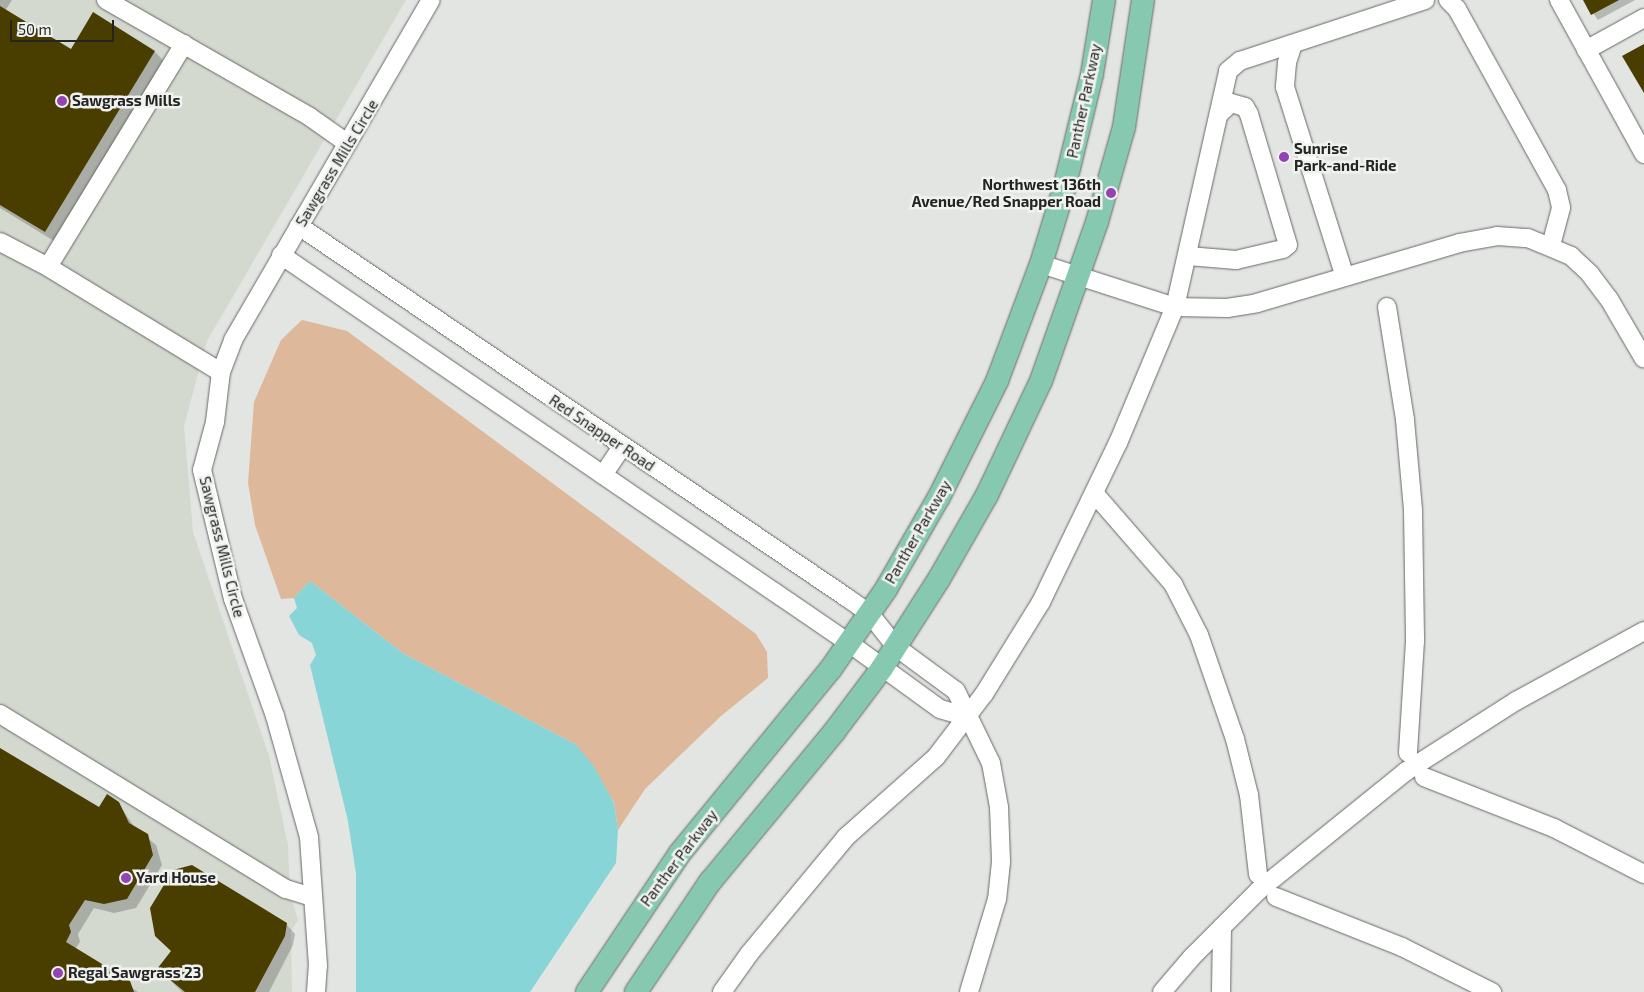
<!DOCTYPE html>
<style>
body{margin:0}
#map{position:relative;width:1644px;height:992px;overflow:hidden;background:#e3e5e2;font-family:"Exo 2",sans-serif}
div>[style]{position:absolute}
.built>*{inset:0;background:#d4d9cf}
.green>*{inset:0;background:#ddb89a}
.water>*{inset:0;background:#88d5d8}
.shadow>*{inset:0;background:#0003}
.building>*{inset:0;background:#4a3d00}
.roads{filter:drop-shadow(0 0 1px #666865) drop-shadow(0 0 1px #666865)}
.minor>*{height:18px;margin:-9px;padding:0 9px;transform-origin:9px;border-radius:9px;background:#fff}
.major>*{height:22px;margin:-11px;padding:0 11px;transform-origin:11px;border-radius:11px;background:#87c8b0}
.dots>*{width:14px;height:14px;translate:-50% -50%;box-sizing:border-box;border:2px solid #f0f2ef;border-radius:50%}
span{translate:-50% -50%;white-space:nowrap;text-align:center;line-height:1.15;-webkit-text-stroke:5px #f0f2ef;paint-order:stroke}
.poi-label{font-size:15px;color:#242523;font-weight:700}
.left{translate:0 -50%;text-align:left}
.right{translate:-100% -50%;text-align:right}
.street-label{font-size:15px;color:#242523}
.scale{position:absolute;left:10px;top:20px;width:104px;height:22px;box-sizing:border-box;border:2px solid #242523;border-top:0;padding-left:6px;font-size:15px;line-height:18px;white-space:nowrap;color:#242523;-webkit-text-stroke:4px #f0f2ef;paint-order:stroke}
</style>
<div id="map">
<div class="built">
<div style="clip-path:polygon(0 0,406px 0,207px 341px,184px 426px,193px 532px,269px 756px,288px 845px,290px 893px,298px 920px,291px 931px,292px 992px,0 992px)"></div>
</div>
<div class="green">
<div style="clip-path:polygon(302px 320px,347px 331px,756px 634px,767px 652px,768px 678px,721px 716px,645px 789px,618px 830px,614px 802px,575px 744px,404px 654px,310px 581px,294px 598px,281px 599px,255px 525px,248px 483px,254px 402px,281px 340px)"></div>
</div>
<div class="water">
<div style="clip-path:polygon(310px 581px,404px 654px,575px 744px,593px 765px,614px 803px,618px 830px,616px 863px,530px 992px,356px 992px,356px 874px,348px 821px,310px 665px,316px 655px,312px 643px,299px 635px,289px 616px,297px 608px,294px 598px)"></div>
</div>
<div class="shadow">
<div style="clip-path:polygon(0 0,12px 0,5px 11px,71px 51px,93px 14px,155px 52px,164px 61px,54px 241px,0 208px)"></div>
<div style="clip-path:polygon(1584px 0,1635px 0,1598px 20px)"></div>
<div style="clip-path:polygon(0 749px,99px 809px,118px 803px,135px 828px,156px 845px,162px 865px,136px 908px,114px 913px,94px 908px,78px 934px,80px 942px,75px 949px,138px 992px,0 992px)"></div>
<div style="clip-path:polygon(286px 924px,295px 934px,293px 945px,269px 992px,182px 992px,159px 969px)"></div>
</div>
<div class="building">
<div style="clip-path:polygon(1583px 0,1619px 0,1591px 15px)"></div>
<div style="clip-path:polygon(0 6px,71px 49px,93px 12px,155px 51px,45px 232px,0 205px)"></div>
<div style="clip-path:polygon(1644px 44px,1644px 93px,1622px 56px)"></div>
<div style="clip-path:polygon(0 748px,99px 807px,107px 794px,119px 802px,129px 823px,148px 834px,153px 855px,127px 899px,104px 904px,85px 900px,69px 925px,71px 932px,66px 942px,130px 981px,134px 992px,0 992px)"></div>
<div style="clip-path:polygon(192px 865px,287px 923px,285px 936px,255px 992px,185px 992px,157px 969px,171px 951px,155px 936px,150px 908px,173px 870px)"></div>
</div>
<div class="roads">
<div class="minor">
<div style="left:106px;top:0;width:235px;rotate:29.8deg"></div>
<div style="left:310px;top:117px;width:45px;rotate:35.1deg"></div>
<div style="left:1448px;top:0;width:13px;rotate:45deg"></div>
<div style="left:1457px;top:9px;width:207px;rotate:61.1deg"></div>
<div style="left:1557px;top:190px;width:18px;rotate:77deg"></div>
<div style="left:1561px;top:208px;width:38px;rotate:105deg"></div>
<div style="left:1559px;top:0;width:176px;rotate:61.1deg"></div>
<div style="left:184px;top:44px;width:261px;rotate:121.4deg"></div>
<div style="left:48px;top:267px;width:202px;rotate:31.3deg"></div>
<div style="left:1293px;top:44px;width:20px;rotate:108deg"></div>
<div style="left:1287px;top:63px;width:24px;rotate:95deg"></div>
<div style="left:1285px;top:87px;width:199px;rotate:72.5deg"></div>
<div style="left:1586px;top:50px;width:66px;rotate:-28.9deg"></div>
<div style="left:299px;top:226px;width:661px;rotate:34.15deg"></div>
<div style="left:846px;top:597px;width:29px;rotate:35deg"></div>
<div style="left:870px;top:614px;width:42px;rotate:51.8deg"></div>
<div style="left:896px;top:647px;width:74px;rotate:36.3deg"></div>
<div style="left:956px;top:691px;width:80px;rotate:64.1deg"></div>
<div style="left:991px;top:763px;width:45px;rotate:79.7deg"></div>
<div style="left:999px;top:807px;width:55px;rotate:87.9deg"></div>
<div style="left:1001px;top:862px;width:37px;rotate:96deg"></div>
<div style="left:997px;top:899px;width:97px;rotate:106.8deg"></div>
<div style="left:0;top:242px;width:54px;rotate:27.5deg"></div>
<div style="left:281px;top:255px;width:688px;rotate:34.34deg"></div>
<div style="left:849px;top:643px;width:112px;rotate:36deg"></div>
<div style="left:940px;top:709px;width:29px;rotate:16deg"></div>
<div style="left:1188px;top:256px;width:48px;rotate:4.8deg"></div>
<div style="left:1236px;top:260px;width:48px;rotate:-13.2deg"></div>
<div style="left:1283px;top:249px;width:6px;rotate:-39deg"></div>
<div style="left:1288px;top:245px;width:137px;rotate:-106.6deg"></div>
<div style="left:1249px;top:114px;width:8px;rotate:-120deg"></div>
<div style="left:1245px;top:107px;width:15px;rotate:-164deg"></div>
<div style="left:1231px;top:103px;width:16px;rotate:137deg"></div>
<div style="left:1041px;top:264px;width:141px;rotate:17.8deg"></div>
<div style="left:1175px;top:307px;width:52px;rotate:1.1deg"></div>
<div style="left:1227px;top:308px;width:30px;rotate:-9deg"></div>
<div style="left:1257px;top:303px;width:211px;rotate:-16.5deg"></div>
<div style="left:1459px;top:243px;width:39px;rotate:-10deg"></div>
<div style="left:1497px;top:236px;width:31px;rotate:4deg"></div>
<div style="left:1528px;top:238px;width:47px;rotate:22.7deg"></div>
<div style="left:1571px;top:256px;width:26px;rotate:43deg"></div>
<div style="left:1590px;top:274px;width:31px;rotate:53deg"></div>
<div style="left:1609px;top:299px;width:69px;rotate:59.7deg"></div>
<div style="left:1387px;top:307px;width:114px;rotate:80.9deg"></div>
<div style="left:1405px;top:420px;width:90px;rotate:84.9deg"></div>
<div style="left:1413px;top:510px;width:131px;rotate:89.1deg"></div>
<div style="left:1415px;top:641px;width:112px;rotate:93.6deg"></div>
<div style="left:603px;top:475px;width:34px;rotate:-56deg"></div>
<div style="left:1094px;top:493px;width:121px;rotate:49deg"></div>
<div style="left:1173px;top:584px;width:57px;rotate:63deg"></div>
<div style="left:1199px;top:635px;width:110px;rotate:70.9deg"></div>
<div style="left:1235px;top:739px;width:58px;rotate:76deg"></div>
<div style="left:1249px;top:795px;width:80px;rotate:83.5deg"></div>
<div style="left:0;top:714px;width:335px;rotate:31.5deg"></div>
<div style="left:286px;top:889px;width:28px;rotate:17deg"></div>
<div style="left:1424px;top:777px;width:140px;rotate:21.4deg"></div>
<div style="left:1554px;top:828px;width:101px;rotate:27.1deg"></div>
<div style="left:1276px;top:897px;width:136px;rotate:21.6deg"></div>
<div style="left:1402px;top:947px;width:101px;rotate:26.6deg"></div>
<div style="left:316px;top:992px;width:26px;rotate:-86deg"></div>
<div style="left:318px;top:966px;width:129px;rotate:-94deg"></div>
<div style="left:309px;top:837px;width:126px;rotate:-105.7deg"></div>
<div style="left:275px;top:716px;width:124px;rotate:-109.7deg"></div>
<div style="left:233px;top:599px;width:133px;rotate:-103.5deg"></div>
<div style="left:202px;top:470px;width:50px;rotate:-74.8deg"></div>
<div style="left:215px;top:422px;width:50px;rotate:-83.2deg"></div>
<div style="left:221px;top:372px;width:34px;rotate:-69deg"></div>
<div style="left:233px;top:340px;width:393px;rotate:-59.8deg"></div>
<div style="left:722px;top:992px;width:47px;rotate:-54.6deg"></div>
<div style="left:749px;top:954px;width:152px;rotate:-50.3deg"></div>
<div style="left:846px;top:837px;width:120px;rotate:-41.6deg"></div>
<div style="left:936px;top:757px;width:79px;rotate:-52.7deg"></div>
<div style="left:984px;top:694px;width:108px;rotate:-58.2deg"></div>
<div style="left:1041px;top:602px;width:177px;rotate:-64.2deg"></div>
<div style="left:1118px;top:443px;width:147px;rotate:-67.3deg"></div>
<div style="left:1175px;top:307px;width:242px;rotate:-77.3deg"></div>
<div style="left:1228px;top:71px;width:16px;rotate:-40deg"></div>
<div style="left:1240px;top:61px;width:195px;rotate:-18.2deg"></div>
<div style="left:1162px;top:992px;width:46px;rotate:-49.4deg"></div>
<div style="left:1192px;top:957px;width:95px;rotate:-45deg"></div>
<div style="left:1259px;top:890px;width:188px;rotate:-38.9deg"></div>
<div style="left:1405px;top:772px;width:132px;rotate:-32.6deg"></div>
<div style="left:1516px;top:701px;width:146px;rotate:-28.7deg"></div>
<div style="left:1221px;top:992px;width:65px;rotate:-89.1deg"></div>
</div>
<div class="major">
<div style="left:587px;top:992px;width:167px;rotate:-56.2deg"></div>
<div style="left:680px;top:853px;width:237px;rotate:-50.7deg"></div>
<div style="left:830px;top:670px;width:98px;rotate:-55.3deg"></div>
<div style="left:886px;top:589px;width:106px;rotate:-60.1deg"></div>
<div style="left:939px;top:497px;width:130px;rotate:-63.4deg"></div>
<div style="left:997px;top:381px;width:125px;rotate:-69.4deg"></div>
<div style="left:1041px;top:264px;width:78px;rotate:-73deg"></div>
<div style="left:1064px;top:189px;width:118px;rotate:-76.3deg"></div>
<div style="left:1092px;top:74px;width:75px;rotate:-80.8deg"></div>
<div style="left:636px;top:992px;width:133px;rotate:-56.1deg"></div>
<div style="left:710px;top:882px;width:195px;rotate:-50.4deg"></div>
<div style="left:834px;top:732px;width:80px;rotate:-53.1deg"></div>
<div style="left:882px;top:668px;width:106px;rotate:-57.4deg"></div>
<div style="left:939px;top:579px;width:97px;rotate:-60.3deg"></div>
<div style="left:987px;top:495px;width:126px;rotate:-64.7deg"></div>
<div style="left:1041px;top:381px;width:169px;rotate:-70.6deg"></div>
<div style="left:1097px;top:222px;width:99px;rotate:-74.1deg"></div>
<div style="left:1124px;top:127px;width:128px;rotate:-81.5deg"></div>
</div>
</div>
<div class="dots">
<div style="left:62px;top:101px;background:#9343b2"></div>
<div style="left:1284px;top:157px;background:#9343b2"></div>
<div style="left:1111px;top:193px;background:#9343b2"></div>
<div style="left:126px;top:878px;background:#9343b2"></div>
<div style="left:58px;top:973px;background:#9343b2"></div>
</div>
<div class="poi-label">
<span class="left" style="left:72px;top:101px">Sawgrass Mills</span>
<span class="left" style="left:1294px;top:157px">Sunrise<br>Park-and-Ride</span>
<span class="right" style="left:1101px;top:193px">Northwest 136th<br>Avenue/Red Snapper Road</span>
<span class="left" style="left:136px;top:878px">Yard House</span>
<span class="left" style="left:68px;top:973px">Regal Sawgrass 23</span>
</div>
<div class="street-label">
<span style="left:1084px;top:101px;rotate:-78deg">Panther Parkway</span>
<span style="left:337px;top:163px;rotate:-59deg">Sawgrass Mills Circle</span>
<span style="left:602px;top:433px;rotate:34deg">Red Snapper Road</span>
<span style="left:918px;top:532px;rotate:-60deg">Panther Parkway</span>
<span style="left:222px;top:547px;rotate:76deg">Sawgrass Mills Circle</span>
<span style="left:679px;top:858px;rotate:-53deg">Panther Parkway</span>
</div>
<div class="scale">50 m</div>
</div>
